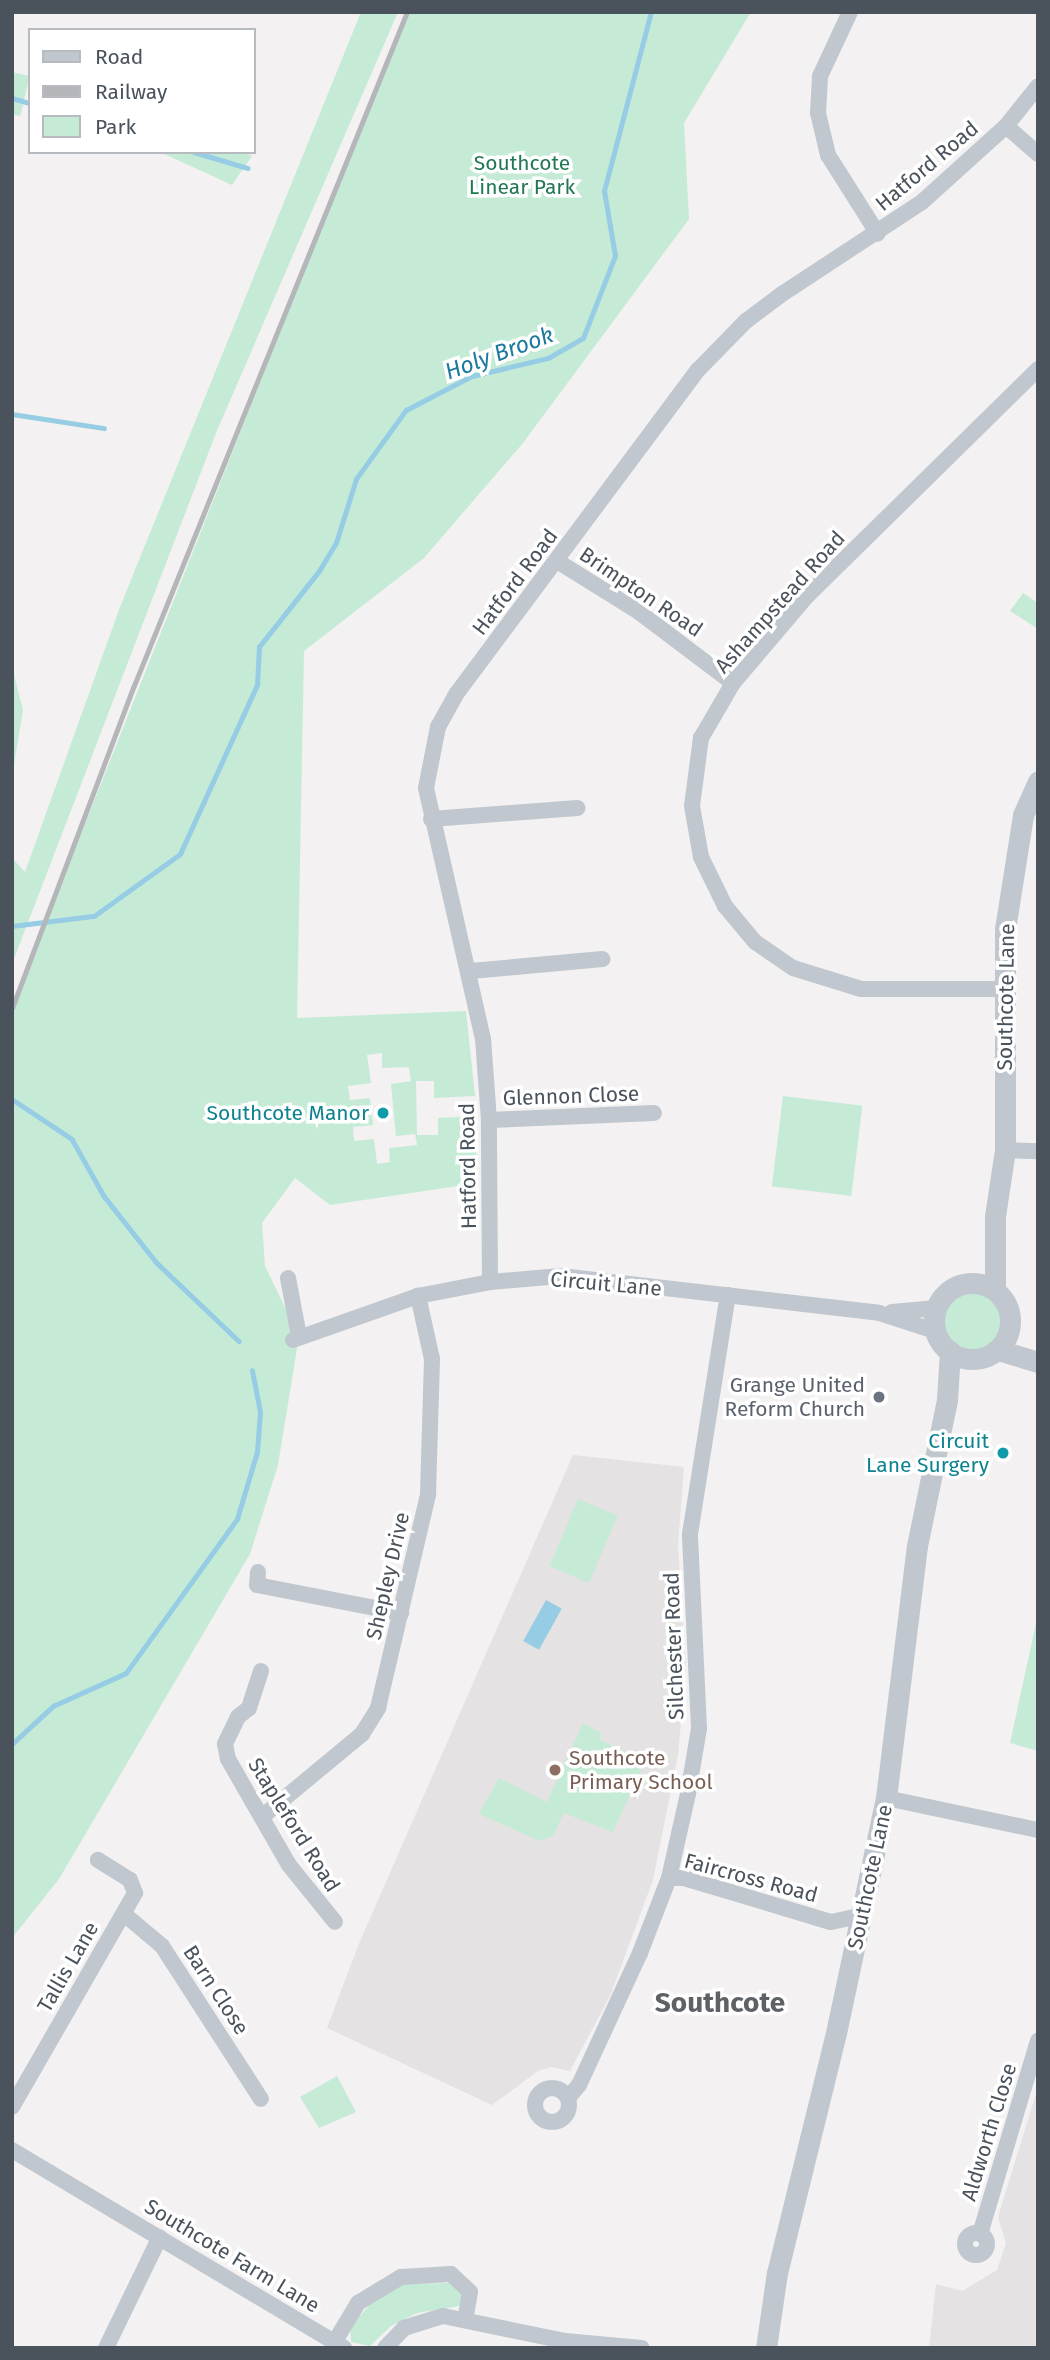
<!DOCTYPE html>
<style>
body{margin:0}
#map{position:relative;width:1050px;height:2360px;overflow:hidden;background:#f3f1f1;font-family:"Fira Sans",sans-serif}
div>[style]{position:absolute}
.education>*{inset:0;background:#e4e2e2}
.green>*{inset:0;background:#c5ebd7;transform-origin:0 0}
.round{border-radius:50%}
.water>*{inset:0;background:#96cde4;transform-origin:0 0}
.stream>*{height:4.5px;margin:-2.25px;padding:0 2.25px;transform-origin:2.25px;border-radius:2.25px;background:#96cde4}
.minor>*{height:16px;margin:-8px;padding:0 8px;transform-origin:8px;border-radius:8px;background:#c0c7ce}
.minor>.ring{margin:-8px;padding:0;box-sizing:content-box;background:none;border:16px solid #c0c7ce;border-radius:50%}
.tertiary>*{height:21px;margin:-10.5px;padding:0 10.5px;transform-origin:10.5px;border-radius:10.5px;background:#c0c7ce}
.tertiary>.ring{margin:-10.5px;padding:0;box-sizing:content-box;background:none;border:21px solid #c0c7ce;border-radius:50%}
.rail>*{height:4.5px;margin:-2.25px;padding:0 2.25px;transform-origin:2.25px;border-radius:2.25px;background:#b4b6ba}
.dots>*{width:19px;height:19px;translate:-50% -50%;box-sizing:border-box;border:4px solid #fff;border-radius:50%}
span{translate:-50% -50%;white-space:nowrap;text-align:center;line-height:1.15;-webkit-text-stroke:7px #fff;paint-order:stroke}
.park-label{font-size:21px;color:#217853}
.street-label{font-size:21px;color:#4a525c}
.culture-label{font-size:21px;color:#0d838f}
.right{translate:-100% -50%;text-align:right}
.worship-label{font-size:21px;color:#5b616d}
.education-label{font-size:21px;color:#785e54}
.left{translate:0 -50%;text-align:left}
.water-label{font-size:23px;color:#1b789f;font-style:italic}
.district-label{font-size:28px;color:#5e6165;font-weight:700}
.frame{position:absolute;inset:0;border:14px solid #4a525c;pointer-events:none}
.legend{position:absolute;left:28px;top:28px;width:228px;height:126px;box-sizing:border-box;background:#fff;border:2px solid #b7babe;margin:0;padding:9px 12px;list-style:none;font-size:21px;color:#4a525c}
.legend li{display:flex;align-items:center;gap:14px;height:35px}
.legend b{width:35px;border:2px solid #b7babe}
</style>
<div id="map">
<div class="education">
<div style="clip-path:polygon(573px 1455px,684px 1467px,678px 1546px,686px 1669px,678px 1755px,653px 1880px,610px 1996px,570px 2071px,551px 2067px,538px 2071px,492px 2105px,327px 2028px,358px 1946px)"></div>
<div style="clip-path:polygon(1038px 2087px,1038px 2348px,929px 2348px,936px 2284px,962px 2291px,997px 2270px,1006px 2243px,998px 2217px)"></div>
</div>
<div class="green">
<div style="clip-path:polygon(361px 12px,398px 12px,216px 433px,12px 964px,12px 858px,25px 872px,120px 607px)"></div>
<div style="clip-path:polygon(evenodd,407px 12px,751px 12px,684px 123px,689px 219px,523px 443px,424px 558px,304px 651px,297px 1018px,466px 1011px,475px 1096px,434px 1098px,434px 1081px,416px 1081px,417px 1135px,438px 1135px,438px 1118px,476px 1116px,477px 1195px,465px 1196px,465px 1185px,330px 1205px,295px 1178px,262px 1223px,265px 1266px,299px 1336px,278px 1465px,250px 1554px,59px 1879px,12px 1938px,12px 1008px,407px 12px,382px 1053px,382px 1068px,409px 1067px,411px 1081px,391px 1084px,396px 1136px,415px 1134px,417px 1145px,389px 1148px,390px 1162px,377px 1164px,374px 1139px,354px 1141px,353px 1127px,373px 1125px,370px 1098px,350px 1100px,348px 1086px,371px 1083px,367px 1055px,382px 1053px)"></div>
<div style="left:12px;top:72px;width:18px;height:41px;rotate:13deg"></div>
<div style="clip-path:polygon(160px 152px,244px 152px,252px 156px,232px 185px)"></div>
<div style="clip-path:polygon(1023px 593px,1038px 603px,1038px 629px,1010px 611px)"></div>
<div style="clip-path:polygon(12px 667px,23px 710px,12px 777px)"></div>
<div style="left:783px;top:1096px;width:80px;height:91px;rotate:7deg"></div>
<div class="round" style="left:943px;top:1291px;width:60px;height:60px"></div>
<div style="left:578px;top:1499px;width:43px;height:73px;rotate:23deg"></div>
<div style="clip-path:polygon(1038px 1614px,1038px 1751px,1010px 1743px)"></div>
<div style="clip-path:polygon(583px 1723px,601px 1733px,600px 1740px,645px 1761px,613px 1832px,564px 1813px,553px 1836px,540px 1841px,479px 1814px,499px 1778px,547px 1802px)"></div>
<div style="clip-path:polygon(337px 2076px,356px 2112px,319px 2128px,300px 2097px)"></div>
<div style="clip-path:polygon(453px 2283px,465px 2295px,460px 2306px,417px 2313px,391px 2326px,370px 2346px,351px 2342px,350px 2327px,376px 2298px,404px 2284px)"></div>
</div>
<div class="water">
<div style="left:546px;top:1600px;width:18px;height:47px;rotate:29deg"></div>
</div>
<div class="stream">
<div style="left:12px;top:98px;width:19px;rotate:16deg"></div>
<div style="left:194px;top:152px;width:56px;rotate:16.5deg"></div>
<div style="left:12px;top:414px;width:93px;rotate:8.7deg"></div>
<div style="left:12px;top:926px;width:83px;rotate:-7deg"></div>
<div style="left:94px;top:916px;width:106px;rotate:-35.8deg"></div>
<div style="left:180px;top:854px;width:186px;rotate:-65.5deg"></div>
<div style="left:257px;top:685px;width:38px;rotate:-87deg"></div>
<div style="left:259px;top:647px;width:97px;rotate:-51.7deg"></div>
<div style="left:319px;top:571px;width:33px;rotate:-59deg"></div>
<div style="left:336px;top:543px;width:67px;rotate:-72.6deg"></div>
<div style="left:356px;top:479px;width:85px;rotate:-54.1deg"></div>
<div style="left:406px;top:410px;width:74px;rotate:-27.3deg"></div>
<div style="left:472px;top:376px;width:78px;rotate:-13.3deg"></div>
<div style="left:548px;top:358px;width:40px;rotate:-29.7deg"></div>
<div style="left:583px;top:338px;width:88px;rotate:-68.7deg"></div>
<div style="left:615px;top:256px;width:66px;rotate:-99.6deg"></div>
<div style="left:604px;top:191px;width:185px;rotate:-75.3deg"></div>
<div style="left:12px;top:1099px;width:72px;rotate:33.7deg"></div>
<div style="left:72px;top:1139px;width:65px;rotate:60.7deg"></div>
<div style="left:104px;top:1196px;width:85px;rotate:51.7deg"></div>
<div style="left:157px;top:1263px;width:113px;rotate:43.6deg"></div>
<div style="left:12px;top:1744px;width:56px;rotate:-42.8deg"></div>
<div style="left:53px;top:1706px;width:80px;rotate:-24.3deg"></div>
<div style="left:126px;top:1673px;width:190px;rotate:-54.2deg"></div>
<div style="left:237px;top:1519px;width:70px;rotate:-73.4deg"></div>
<div style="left:257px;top:1452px;width:40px;rotate:-85.7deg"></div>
<div style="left:260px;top:1412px;width:42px;rotate:-101deg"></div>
</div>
<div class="minor">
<div style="left:850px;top:12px;width:71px;rotate:115.1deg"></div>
<div style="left:820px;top:76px;width:37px;rotate:93deg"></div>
<div style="left:818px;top:113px;width:43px;rotate:76.6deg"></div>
<div style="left:828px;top:155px;width:93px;rotate:57.7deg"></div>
<div style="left:1006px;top:126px;width:43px;rotate:41.2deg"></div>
<div style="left:557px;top:561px;width:97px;rotate:31.9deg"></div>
<div style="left:639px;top:612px;width:118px;rotate:37.1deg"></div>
<div style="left:431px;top:819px;width:147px;rotate:-4.3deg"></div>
<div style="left:471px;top:971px;width:132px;rotate:-5.2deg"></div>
<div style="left:1006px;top:989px;width:145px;rotate:180deg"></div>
<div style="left:861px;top:989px;width:71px;rotate:-162.8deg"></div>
<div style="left:793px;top:968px;width:46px;rotate:-145.6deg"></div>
<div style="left:755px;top:942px;width:47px;rotate:-129.8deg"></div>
<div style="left:725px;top:906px;width:55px;rotate:-116.1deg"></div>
<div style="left:701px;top:857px;width:52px;rotate:-100deg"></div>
<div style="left:692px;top:806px;width:69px;rotate:-82.5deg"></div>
<div style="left:701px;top:738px;width:64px;rotate:-59.8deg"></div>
<div style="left:733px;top:683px;width:114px;rotate:-49.6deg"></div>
<div style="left:807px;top:596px;width:324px;rotate:-44.5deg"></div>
<div style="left:489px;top:1120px;width:165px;rotate:-2.4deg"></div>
<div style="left:1005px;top:1150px;width:33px;rotate:2deg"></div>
<div style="left:288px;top:1278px;width:59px;rotate:79.3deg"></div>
<div style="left:490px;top:1282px;width:162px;rotate:-90.4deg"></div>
<div style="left:489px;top:1120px;width:81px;rotate:-94.2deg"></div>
<div style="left:483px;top:1039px;width:257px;rotate:-102.8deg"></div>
<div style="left:426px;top:788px;width:62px;rotate:-78.9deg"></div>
<div style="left:438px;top:727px;width:39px;rotate:-61deg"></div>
<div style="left:457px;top:693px;width:403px;rotate:-53.3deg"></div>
<div style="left:698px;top:370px;width:69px;rotate:-45.6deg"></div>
<div style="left:746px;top:321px;width:45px;rotate:-36.9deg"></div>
<div style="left:782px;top:294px;width:168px;rotate:-33.3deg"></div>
<div style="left:922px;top:202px;width:113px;rotate:-42.1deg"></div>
<div style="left:1006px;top:126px;width:51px;rotate:-51.3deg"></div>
<div style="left:892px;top:1312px;width:45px;rotate:-5.1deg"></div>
<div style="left:293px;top:1340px;width:133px;rotate:-19.4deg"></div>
<div style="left:418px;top:1296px;width:73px;rotate:-11deg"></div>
<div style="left:490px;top:1282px;width:71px;rotate:-4.8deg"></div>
<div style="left:561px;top:1276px;width:320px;rotate:6.6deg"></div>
<div style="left:879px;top:1313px;width:59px;rotate:17.8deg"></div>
<div style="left:258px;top:1572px;width:13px;rotate:94deg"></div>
<div style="left:257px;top:1585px;width:147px;rotate:11deg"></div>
<div style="left:261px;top:1671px;width:39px;rotate:108deg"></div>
<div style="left:249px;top:1708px;width:14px;rotate:141deg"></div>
<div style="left:238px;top:1717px;width:30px;rotate:116deg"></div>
<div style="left:225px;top:1744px;width:15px;rotate:79deg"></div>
<div style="left:228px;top:1759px;width:122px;rotate:60.1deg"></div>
<div style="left:289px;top:1865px;width:73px;rotate:51.1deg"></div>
<div style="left:886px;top:1798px;width:155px;rotate:11.9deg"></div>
<div style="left:263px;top:1816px;width:129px;rotate:-39.6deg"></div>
<div style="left:362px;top:1734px;width:31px;rotate:-58deg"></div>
<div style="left:378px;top:1708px;width:220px;rotate:-76.8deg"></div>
<div style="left:428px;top:1494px;width:135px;rotate:-88.3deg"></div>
<div style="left:432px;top:1359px;width:65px;rotate:-102.5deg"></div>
<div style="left:669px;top:1878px;width:15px"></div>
<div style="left:684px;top:1878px;width:153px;rotate:16.7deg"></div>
<div style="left:831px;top:1922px;width:33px;rotate:-12deg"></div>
<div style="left:124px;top:1914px;width:50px;rotate:40.1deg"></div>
<div style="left:162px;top:1946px;width:182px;rotate:57.1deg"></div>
<div class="ring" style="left:535px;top:2088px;width:18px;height:18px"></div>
<div style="left:568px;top:2098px;width:17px;rotate:-50deg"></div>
<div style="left:579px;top:2085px;width:145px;rotate:-65.2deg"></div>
<div style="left:640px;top:1953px;width:80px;rotate:-68.9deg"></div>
<div style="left:669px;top:1878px;width:86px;rotate:-77.3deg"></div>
<div style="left:688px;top:1794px;width:67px;rotate:-80.5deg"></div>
<div style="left:699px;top:1728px;width:194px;rotate:-92.7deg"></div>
<div style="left:690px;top:1534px;width:242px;rotate:-81deg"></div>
<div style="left:12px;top:2107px;width:247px;rotate:-60.1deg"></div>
<div style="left:135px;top:1893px;width:14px;rotate:-111deg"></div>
<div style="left:130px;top:1880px;width:38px;rotate:-148deg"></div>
<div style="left:12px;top:2150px;width:387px;rotate:30.8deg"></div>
<div class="ring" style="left:965px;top:2233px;width:6px;height:6px"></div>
<div style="left:980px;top:2234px;width:202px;rotate:-73.3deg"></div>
<div style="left:334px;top:2343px;width:47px;rotate:-59deg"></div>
<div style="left:358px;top:2303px;width:50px;rotate:-31.2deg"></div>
<div style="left:401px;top:2277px;width:50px;rotate:-3.4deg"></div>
<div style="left:451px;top:2274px;width:26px;rotate:43deg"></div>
<div style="left:470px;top:2292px;width:27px;rotate:100deg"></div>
<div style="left:106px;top:2348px;width:123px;rotate:-64.1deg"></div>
<div style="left:385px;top:2348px;width:28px;rotate:-46deg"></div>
<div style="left:404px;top:2328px;width:41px;rotate:-17.1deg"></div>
<div style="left:443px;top:2316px;width:125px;rotate:11.6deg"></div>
<div style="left:565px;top:2341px;width:77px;rotate:5.2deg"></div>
</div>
<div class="tertiary">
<div class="ring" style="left:934px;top:1283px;width:55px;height:55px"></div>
<div style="left:995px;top:1290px;width:74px;rotate:-90deg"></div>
<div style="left:995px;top:1216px;width:67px;rotate:-81.4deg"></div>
<div style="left:1005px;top:1150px;width:221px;rotate:-90deg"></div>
<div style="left:1005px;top:929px;width:115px;rotate:-81deg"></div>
<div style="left:1023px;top:815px;width:37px;rotate:-66deg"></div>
<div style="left:998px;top:1350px;width:42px;rotate:16.7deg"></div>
<div style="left:766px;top:2348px;width:76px;rotate:-81.7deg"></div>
<div style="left:777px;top:2273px;width:247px;rotate:-76.2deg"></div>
<div style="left:836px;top:2033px;width:240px;rotate:-78deg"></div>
<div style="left:886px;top:1798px;width:254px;rotate:-83deg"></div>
<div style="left:917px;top:1546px;width:149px;rotate:-78.4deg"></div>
<div style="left:947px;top:1400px;width:49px;rotate:-86.5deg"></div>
</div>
<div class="rail">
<div style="left:12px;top:1008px;width:342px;rotate:-69.3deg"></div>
<div style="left:133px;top:688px;width:729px;rotate:-67.94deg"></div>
</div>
<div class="dots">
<div style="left:383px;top:1113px;background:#0f9aa8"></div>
<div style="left:879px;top:1397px;background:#6b7280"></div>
<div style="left:1003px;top:1453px;background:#0f9aa8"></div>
<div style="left:555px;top:1770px;background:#8d6e63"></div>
</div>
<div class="park-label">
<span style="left:522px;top:175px">Southcote<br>Linear Park</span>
</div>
<div class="street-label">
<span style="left:927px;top:166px;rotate:-40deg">Hatford Road</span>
<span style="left:515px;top:582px;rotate:-53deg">Hatford Road</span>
<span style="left:641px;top:592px;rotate:34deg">Brimpton Road</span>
<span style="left:780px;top:602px;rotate:-48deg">Ashampstead Road</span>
<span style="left:1006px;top:997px;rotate:-89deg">Southcote Lane</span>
<span style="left:571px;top:1096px;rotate:-2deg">Glennon Close</span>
<span style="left:468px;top:1166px;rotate:-91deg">Hatford Road</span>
<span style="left:606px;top:1284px;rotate:5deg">Circuit Lane</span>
<span style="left:388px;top:1576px;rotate:-77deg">Shepley Drive</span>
<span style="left:674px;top:1646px;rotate:-92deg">Silchester Road</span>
<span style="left:294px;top:1825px;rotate:58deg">Stapleford Road</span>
<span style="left:870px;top:1877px;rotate:-78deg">Southcote Lane</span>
<span style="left:751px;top:1878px;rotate:15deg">Faircross Road</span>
<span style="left:68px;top:1967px;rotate:-60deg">Tallis Lane</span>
<span style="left:216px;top:1990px;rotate:57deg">Barn Close</span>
<span style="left:989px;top:2132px;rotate:-73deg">Aldworth Close</span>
<span style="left:232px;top:2256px;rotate:31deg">Southcote Farm Lane</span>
</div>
<div class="culture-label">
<span class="right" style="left:369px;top:1113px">Southcote Manor</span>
<span class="right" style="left:989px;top:1453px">Circuit<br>Lane Surgery</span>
</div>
<div class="worship-label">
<span class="right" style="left:865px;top:1397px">Grange United<br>Reform Church</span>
</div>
<div class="education-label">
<span class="left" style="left:569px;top:1770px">Southcote<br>Primary School</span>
</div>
<div class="water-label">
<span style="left:499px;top:353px;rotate:-20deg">Holy Brook</span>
</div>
<div class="district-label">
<span style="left:720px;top:2003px">Southcote</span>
</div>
<div class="frame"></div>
<ul class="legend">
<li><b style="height:9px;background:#c0c7ce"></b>Road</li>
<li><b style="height:9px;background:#b4b6ba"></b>Railway</li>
<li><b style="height:19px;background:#c5ebd7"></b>Park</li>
</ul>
</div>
